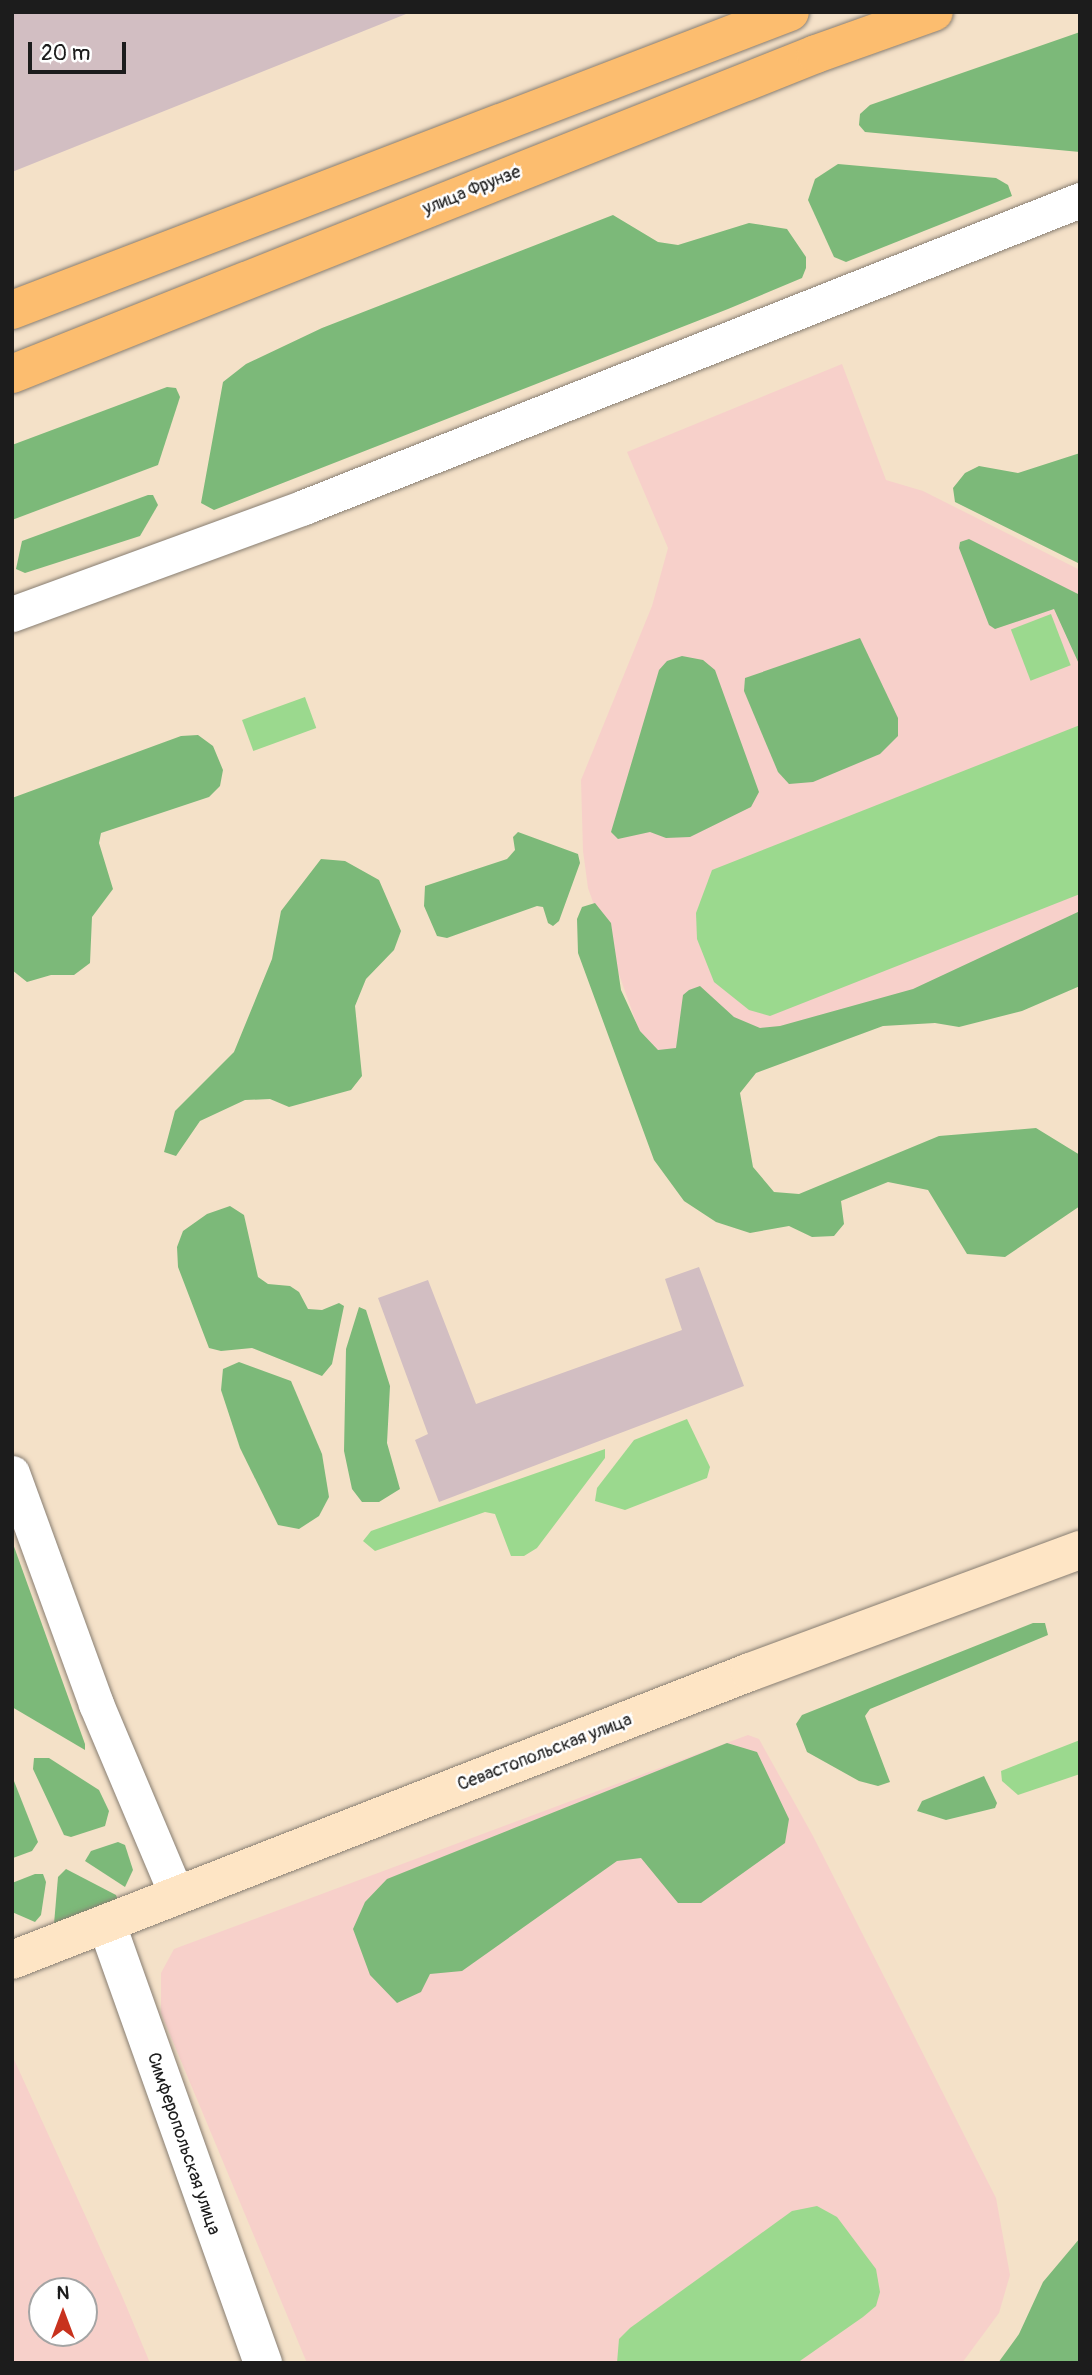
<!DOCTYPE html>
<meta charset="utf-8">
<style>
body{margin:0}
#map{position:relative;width:1092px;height:2375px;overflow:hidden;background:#f4e1c8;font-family:Pangolin,sans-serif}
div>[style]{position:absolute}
.built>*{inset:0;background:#f7d0ca}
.industrial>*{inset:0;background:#d2bec2}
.green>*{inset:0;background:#9bd98e;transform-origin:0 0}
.forest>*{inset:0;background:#7cb979}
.roads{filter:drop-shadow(0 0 2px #887e72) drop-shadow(0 0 2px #887e72)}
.minor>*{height:35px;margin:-17.5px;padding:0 17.5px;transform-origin:17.5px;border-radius:17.5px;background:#fff}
.tertiary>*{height:38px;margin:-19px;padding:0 19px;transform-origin:19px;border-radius:19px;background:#fff}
.secondary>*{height:38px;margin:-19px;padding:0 19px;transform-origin:19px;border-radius:19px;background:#fee5c5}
.primary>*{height:38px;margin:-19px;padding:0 19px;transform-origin:19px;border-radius:19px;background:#fcbd6f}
span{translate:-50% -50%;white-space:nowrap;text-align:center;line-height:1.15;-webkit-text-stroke:5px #fff;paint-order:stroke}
.street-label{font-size:18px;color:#1c1c1c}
.frame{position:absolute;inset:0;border:14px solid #1c1c1c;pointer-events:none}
.north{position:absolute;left:28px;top:2277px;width:70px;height:70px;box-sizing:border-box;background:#fff;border:2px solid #a4a4a4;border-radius:50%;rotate:0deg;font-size:19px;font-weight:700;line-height:28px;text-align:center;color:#1c1c1c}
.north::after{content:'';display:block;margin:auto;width:24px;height:32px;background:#c8321e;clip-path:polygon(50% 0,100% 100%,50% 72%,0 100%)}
.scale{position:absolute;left:28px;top:42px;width:98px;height:32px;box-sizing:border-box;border:4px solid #1c1c1c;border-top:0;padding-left:9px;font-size:21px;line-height:24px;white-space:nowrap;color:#1c1c1c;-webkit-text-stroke:5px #fff;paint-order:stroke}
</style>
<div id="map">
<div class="built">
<div style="clip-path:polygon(842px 364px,886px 480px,923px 491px,1080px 570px,1080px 939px,664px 1100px,588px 888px,583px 851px,581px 780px,652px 606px,668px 548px,627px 452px)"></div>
<div style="clip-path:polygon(748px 1735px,759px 1739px,813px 1836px,996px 2198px,1010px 2275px,999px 2313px,962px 2363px,307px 2363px,161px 2013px,161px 1973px,174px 1949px)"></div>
<div style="clip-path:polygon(evenodd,12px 2055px,122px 2296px,150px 2363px,12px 2363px,12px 2055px,42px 2291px,84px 2291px,84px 2333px,42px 2333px,42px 2291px)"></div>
</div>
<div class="industrial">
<div style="clip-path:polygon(12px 12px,411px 12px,12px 172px)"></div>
<div style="clip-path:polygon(699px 1267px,744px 1386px,439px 1502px,415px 1440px,428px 1434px,378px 1298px,428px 1280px,476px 1404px,682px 1330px,665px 1279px)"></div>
</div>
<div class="green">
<div style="left:1051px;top:614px;width:55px;height:43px;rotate:69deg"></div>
<div style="left:305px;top:697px;width:33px;height:67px;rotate:70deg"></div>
<div style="clip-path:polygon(1080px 725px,1080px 894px,770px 1016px,749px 1010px,714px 982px,697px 939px,696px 913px,712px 870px)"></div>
<div style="clip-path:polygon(687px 1419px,710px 1467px,707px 1478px,625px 1510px,595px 1501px,597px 1488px,634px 1440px)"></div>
<div style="clip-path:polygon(605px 1449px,605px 1458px,537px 1548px,524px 1556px,511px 1556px,495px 1514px,485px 1512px,375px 1551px,363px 1541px,371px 1531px)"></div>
<div style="clip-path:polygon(1080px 1740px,1080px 1774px,1018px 1795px,1002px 1781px,1001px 1771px)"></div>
<div style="clip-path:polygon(817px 2206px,837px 2217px,876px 2269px,880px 2292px,876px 2306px,863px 2317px,797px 2363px,617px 2363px,619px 2339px,630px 2328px,792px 2211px)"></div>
</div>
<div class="forest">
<div style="clip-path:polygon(1080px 32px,1080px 152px,865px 132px,859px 125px,860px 114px,870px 105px)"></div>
<div style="clip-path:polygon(838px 164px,996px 178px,1008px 185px,1012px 196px,846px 262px,834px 257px,808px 200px,815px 179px)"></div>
<div style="clip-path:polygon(613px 215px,658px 242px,678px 245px,749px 223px,787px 229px,806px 257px,806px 268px,802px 278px,728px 309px,214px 510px,201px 503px,223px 382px,246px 364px,322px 328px)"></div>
<div style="clip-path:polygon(167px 387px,176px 388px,180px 397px,158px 465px,12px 520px,12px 445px)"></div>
<div style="clip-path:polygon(1080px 453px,1080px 564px,955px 502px,953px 488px,965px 473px,979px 466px,1018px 473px)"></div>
<div style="clip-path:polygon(148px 495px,153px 495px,158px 505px,140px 536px,25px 573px,16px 569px,22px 541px)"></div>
<div style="clip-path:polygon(969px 539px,1080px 595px,1080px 684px,1079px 664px,1054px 609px,995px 629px,989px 625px,959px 548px,960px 542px)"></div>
<div style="clip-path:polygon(860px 638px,898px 718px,898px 736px,880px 754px,813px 782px,789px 784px,778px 772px,744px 691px,745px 678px)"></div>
<div style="clip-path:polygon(682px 656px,703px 660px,715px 670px,759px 792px,751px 807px,690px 837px,666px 838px,650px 832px,618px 839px,611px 832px,659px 670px,667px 661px)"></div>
<div style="clip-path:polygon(198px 735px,213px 746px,223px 770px,220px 786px,209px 797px,101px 833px,99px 843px,113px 889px,92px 917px,90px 963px,74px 975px,51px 975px,27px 982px,12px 970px,12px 798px,181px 736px)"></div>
<div style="clip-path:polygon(518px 832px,578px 854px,580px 863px,559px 921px,553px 926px,548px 923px,543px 907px,537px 906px,447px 938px,437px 936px,424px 906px,425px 886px,507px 859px,515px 850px,513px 837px)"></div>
<div style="clip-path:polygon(321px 859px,345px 861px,379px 880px,401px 931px,394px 950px,366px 979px,355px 1006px,362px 1076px,351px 1090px,289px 1107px,270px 1099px,245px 1100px,200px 1121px,176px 1156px,164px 1152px,175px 1111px,234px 1052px,272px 959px,281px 911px)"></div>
<div style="clip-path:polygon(595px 903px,611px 923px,621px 990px,640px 1031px,658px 1050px,676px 1048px,683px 995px,689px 990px,700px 986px,734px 1017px,760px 1028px,780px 1026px,913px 989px,1080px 911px,1080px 986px,1022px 1011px,959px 1027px,935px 1023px,883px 1026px,756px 1073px,740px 1093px,753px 1167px,774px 1192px,799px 1194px,939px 1136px,1036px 1128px,1080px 1155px,1080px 1206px,1005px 1257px,967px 1254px,928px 1190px,888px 1182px,841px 1201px,844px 1224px,834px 1236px,812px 1237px,789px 1226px,750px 1233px,716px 1222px,684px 1201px,654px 1160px,578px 953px,577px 919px,582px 907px)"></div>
<div style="clip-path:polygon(230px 1206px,244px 1215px,258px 1277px,268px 1284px,290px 1286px,299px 1292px,308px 1309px,322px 1310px,339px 1303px,344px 1306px,332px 1364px,322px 1376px,252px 1348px,221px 1351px,209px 1348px,178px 1267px,177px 1247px,183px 1231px,207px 1214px)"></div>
<div style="clip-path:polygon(359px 1307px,366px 1310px,390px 1386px,387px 1443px,400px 1489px,379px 1502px,362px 1502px,352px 1489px,344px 1451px,346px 1349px)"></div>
<div style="clip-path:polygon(239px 1362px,291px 1381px,322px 1454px,329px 1497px,319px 1516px,299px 1529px,278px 1525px,240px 1448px,221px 1390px,223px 1369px)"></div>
<div style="clip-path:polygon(12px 1541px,85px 1744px,85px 1750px,12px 1707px)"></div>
<div style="clip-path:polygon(1033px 1623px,1045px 1623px,1048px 1635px,870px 1709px,865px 1716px,890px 1782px,878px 1786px,859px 1781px,807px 1752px,796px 1724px,802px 1715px)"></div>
<div style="clip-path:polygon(727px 1743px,757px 1752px,789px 1819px,785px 1843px,701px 1903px,678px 1903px,641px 1858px,617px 1861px,462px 1971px,430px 1974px,421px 1992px,397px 2003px,370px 1975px,353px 1929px,365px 1902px,387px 1879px)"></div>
<div style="clip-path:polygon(34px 1758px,49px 1758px,99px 1790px,109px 1811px,105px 1826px,71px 1837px,64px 1835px,33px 1769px)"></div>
<div style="clip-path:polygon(12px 1776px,38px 1842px,32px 1851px,13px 1858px)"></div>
<div style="clip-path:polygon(984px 1776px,997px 1803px,995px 1808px,946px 1820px,917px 1811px,922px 1801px)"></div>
<div style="clip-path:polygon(118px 1842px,125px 1845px,133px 1870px,125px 1887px,85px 1861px,91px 1851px)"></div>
<div style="clip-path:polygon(66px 1869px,116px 1895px,118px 1900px,54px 1924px,58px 1877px)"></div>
<div style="clip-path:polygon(35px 1874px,43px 1874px,46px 1882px,41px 1915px,35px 1922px,12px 1912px,12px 1883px)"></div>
<div style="clip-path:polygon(1080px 2238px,1080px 2363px,998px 2363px,1019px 2334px,1043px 2282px)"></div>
</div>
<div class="roads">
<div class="minor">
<div style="left:12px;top:614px;width:311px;rotate:-20.1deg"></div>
<div style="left:304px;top:507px;width:835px;rotate:-21.58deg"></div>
<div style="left:12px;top:1473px;width:246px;rotate:70deg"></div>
<div style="left:96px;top:1704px;width:208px;rotate:67.1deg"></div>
</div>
<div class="tertiary">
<div style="left:107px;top:1925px;width:465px;rotate:70.4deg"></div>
</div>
<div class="secondary">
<div style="left:12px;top:1960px;width:792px;rotate:-21.32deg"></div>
<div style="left:750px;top:1672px;width:352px;rotate:-20.3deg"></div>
</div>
<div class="primary">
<div style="left:12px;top:310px;width:833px;rotate:-20.96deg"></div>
<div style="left:12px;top:374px;width:865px;rotate:-21.7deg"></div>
<div style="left:816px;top:54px;width:125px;rotate:-19.6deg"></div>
</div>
</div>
<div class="street-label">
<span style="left:472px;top:191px;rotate:-22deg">улица Фрунзе</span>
<span style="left:545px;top:1753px;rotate:-21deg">Севастопольская улица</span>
<span style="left:183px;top:2144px;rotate:71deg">Симферопольская улица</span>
</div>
<div class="frame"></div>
<div class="north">N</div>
<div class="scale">20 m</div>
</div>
